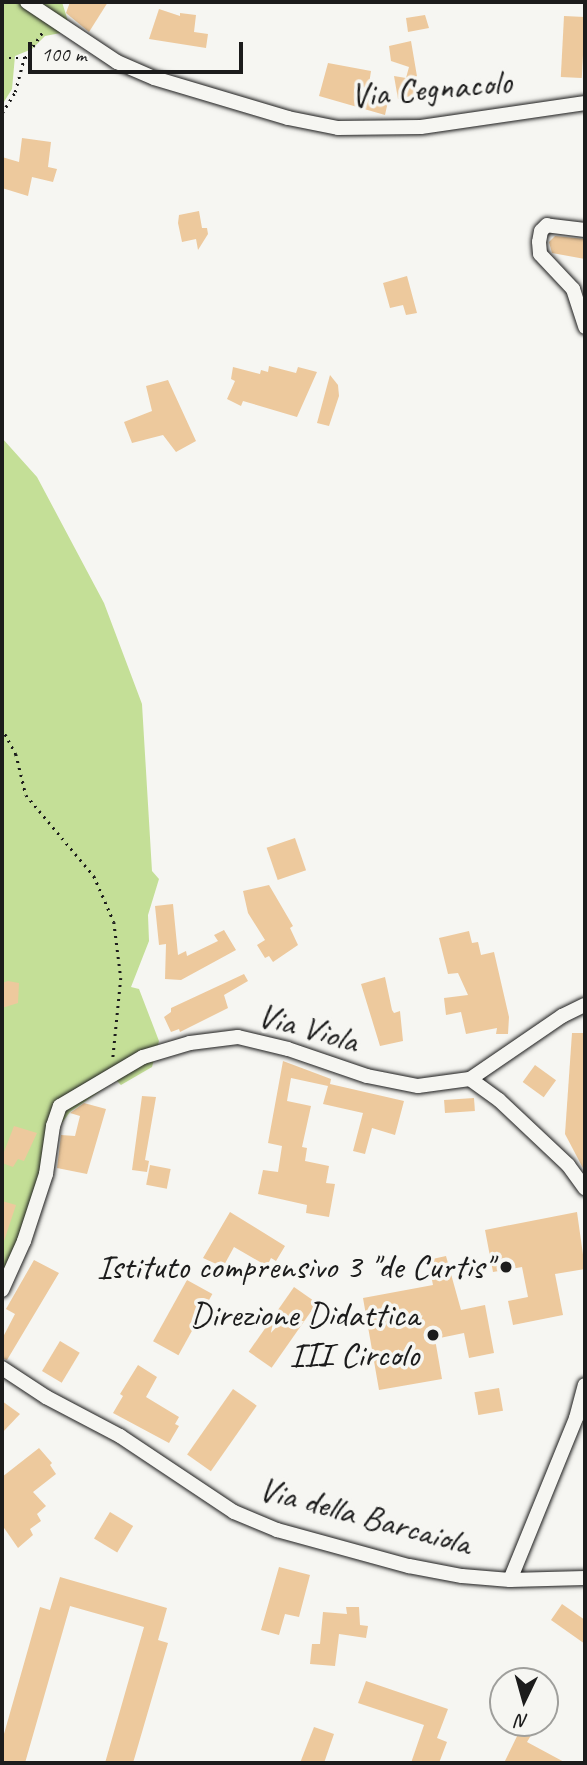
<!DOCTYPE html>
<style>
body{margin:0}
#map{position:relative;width:587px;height:1765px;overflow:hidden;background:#f6f6f2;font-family:Caveat,sans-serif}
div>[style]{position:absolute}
.green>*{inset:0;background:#c4df97}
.building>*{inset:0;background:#edc99d;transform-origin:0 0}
.path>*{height:2.5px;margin-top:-1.25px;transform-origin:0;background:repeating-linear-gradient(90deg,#1c1c1c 0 2px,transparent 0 7px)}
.roads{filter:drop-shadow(0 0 2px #1c1c1c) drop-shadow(0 0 2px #1c1c1c)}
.minor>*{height:14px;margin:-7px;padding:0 7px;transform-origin:7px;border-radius:7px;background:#f6f6f2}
.dots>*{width:19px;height:19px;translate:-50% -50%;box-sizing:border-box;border:4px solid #f6f6f2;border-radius:50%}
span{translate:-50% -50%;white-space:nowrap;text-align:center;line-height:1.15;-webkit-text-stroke:7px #f6f6f2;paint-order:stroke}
.street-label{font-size:35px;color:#1c1c1c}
.poi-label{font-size:35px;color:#1c1c1c}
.right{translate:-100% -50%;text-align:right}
.frame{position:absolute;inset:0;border:4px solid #1c1c1c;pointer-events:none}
.north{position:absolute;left:489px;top:1667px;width:70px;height:70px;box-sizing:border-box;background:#f6f6f2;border:2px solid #9f9f9c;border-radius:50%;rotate:185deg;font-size:19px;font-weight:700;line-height:28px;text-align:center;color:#1c1c1c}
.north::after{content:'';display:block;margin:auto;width:24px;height:32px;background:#1c1c1c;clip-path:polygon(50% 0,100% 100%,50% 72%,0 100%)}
.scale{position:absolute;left:28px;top:42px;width:215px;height:32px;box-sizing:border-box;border:4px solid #1c1c1c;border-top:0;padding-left:9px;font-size:21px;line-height:24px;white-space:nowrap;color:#1c1c1c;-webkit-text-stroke:5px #f6f6f2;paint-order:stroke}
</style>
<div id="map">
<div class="green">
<div style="clip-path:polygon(2px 2px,62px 2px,71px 31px,45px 36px,32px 49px,15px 56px,12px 89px,2px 105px)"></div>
<div style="clip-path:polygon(2px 438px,37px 477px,104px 603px,142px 704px,152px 871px,159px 879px,148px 915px,149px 941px,131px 987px,139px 989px,159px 1041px,152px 1067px,121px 1085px,116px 1080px,70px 1112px,61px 1124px,47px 1163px,27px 1249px,2px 1301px)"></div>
</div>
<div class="building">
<div style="clip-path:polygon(70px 2px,108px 2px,89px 32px,66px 13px)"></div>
<div style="clip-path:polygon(159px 9px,180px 16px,180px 13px,196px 15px,194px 32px,208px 34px,206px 48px,149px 39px)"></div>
<div style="clip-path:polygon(425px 15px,429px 28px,408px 32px,406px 18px)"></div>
<div style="left:564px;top:16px;width:21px;height:61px;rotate:3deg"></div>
<div style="clip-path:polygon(411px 41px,420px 94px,398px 99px,394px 76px,406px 78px,409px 67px,391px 61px,389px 46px)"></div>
<div style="clip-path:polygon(328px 63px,371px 71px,368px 91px,389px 97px,385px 115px,319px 96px)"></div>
<div style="clip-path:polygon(22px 138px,51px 142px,48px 167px,57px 169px,53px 182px,32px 177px,28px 196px,2px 188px,2px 157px,19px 162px)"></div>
<div style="clip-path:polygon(199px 211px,202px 228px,207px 228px,208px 234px,198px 250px,196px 239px,182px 242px,178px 223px,179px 215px)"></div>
<div style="clip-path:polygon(555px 236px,585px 239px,585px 259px,552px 253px,549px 242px)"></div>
<div style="clip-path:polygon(407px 276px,417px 313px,406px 315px,403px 305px,390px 308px,383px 283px)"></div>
<div style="clip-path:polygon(269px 366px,296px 373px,298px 367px,317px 372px,297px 417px,243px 401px,241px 406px,227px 399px,235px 381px,231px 379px,233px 367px,260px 374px,261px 370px,268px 372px)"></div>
<div style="clip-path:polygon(330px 375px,338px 385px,339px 396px,329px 426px,317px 423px)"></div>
<div style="clip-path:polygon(168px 380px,196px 441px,176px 452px,163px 435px,132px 443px,124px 422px,152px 411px,146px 386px)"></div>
<div style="left:295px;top:838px;width:34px;height:30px;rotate:71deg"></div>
<div style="clip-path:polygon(269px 885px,293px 926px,290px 928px,298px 945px,273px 962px,269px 956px,265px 958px,257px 945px,265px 940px,248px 913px,243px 891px)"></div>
<div style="clip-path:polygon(173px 904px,178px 955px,186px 951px,187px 956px,218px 941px,214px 935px,224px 930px,236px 950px,181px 980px,165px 979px,166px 944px,159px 945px,155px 906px)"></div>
<div style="clip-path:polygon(469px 931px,472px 943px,478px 942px,481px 955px,494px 952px,509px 1017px,508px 1034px,496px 1034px,497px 1028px,466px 1034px,461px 1012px,446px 1015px,444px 998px,468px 995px,458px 973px,448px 974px,439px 938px)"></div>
<div style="clip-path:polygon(244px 974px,248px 981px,224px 995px,228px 1008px,180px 1032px,179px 1029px,171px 1032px,164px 1017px,171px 1012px,171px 1008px)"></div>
<div style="clip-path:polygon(385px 977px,392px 1010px,394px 1013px,400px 1011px,403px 1041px,380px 1046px,361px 984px)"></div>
<div style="clip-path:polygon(8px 981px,19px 983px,18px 1003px,2px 1008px,2px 983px)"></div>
<div style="clip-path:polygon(572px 1033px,585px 1033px,585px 1172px,565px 1134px)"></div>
<div style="clip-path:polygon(283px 1061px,331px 1079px,330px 1084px,404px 1101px,395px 1135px,372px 1128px,365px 1154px,353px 1151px,363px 1113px,323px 1104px,328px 1086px,291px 1078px,287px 1101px,311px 1106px,302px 1147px,307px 1148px,305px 1161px,329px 1166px,326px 1183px,335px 1184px,329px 1217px,306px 1213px,307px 1205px,258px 1194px,263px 1170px,278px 1172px,282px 1146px,268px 1143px)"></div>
<div style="left:535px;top:1065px;width:26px;height:21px;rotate:36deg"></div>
<div style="clip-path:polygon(142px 1096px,156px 1097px,145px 1160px,149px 1161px,147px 1172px,132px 1170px)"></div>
<div style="left:474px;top:1098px;width:13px;height:30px;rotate:86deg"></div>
<div style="clip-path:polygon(84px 1103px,106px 1109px,87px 1174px,57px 1168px,61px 1135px,75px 1136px,80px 1116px,70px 1113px)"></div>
<div style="clip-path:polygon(14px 1126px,37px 1133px,24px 1161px,18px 1159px,13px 1167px,2px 1163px,2px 1157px)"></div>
<div style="left:150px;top:1165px;width:21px;height:20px;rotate:11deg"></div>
<div style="clip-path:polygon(2px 1201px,16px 1205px,4px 1241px,2px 1240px)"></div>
<div style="clip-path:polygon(230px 1212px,285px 1246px,276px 1261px,271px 1258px,267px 1266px,234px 1247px,223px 1267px,203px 1258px)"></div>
<div style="clip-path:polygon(577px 1212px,585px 1269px,555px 1274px,563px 1315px,513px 1325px,508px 1301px,528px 1297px,522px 1267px,493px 1272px,485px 1230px)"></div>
<div style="clip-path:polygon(446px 1256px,461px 1310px,485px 1305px,494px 1353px,469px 1358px,464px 1333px,435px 1339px,442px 1379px,379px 1390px,363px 1298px,433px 1285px,428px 1260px)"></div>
<div style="clip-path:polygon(34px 1260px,59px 1273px,7px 1360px,2px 1358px,2px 1339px,15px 1314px,6px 1309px)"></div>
<div style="left:187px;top:1280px;width:29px;height:70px;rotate:29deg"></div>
<div style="left:294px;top:1287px;width:28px;height:79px;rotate:35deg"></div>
<div style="left:60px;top:1341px;width:23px;height:35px;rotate:31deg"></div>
<div style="clip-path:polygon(138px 1365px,157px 1377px,146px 1397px,179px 1417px,175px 1424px,179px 1426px,169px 1443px,113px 1413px,123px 1396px,120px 1394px)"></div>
<div style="left:499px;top:1388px;width:23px;height:25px;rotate:80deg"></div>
<div style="left:233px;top:1389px;width:29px;height:80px;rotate:35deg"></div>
<div style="clip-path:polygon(2px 1401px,20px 1414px,2px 1433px)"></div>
<div style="clip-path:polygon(39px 1448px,52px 1463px,50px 1465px,56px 1474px,33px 1492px,46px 1506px,37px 1514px,41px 1521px,30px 1529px,33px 1535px,18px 1548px,2px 1525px,2px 1477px)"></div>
<div style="left:110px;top:1512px;width:27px;height:31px;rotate:31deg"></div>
<div style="clip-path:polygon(279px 1567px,310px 1575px,299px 1617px,285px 1614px,279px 1635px,261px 1630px)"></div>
<div style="clip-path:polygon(60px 1577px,167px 1608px,158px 1640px,168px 1643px,133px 1763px,105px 1763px,144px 1627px,70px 1606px,25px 1763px,2px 1763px,2px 1741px,40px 1607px,50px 1610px)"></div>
<div style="clip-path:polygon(562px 1604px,585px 1620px,585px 1644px,551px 1620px)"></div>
<div style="clip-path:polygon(346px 1607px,359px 1607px,360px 1625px,368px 1626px,366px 1638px,339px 1634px,335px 1666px,310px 1664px,312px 1644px,320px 1644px,323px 1612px,347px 1614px)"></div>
<div style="clip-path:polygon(366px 1681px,448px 1709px,437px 1738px,447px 1742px,439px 1763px,411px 1763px,424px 1725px,358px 1703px)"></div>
<div style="clip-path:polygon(314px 1727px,334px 1734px,324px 1763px,300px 1763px)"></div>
<div style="clip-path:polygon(521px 1728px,533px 1732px,527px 1742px,566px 1763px,504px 1763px)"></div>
</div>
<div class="path">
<div style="left:2px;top:58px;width:23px"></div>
<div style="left:25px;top:58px;width:34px;rotate:-56deg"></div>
<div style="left:2px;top:113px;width:25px;rotate:-58deg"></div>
<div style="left:15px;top:92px;width:34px;rotate:-75deg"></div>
<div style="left:2px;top:728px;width:30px;rotate:62deg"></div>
<div style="left:16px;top:754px;width:42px;rotate:76.3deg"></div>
<div style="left:26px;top:795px;width:106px;rotate:50deg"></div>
<div style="left:94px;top:876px;width:50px;rotate:66.5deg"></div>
<div style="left:114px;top:922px;width:56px;rotate:82.9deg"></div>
<div style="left:121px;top:978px;width:80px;rotate:95.7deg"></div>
</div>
<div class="roads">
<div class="minor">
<div style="left:27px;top:2px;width:108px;rotate:33.7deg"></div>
<div style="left:117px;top:62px;width:40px;rotate:23.4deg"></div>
<div style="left:154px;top:78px;width:140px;rotate:16.6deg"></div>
<div style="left:288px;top:118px;width:51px;rotate:11.3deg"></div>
<div style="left:338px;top:128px;width:83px;rotate:-0.7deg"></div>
<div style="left:421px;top:127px;width:166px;rotate:-8.3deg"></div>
<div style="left:585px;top:230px;width:38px;rotate:-173deg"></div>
<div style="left:547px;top:225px;width:8px;rotate:135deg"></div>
<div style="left:541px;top:231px;width:11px;rotate:100deg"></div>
<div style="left:539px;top:242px;width:12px;rotate:85deg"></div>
<div style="left:540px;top:254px;width:48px;rotate:46.7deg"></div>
<div style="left:573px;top:289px;width:40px;rotate:72deg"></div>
<div style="left:470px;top:1079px;width:36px;rotate:36deg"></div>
<div style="left:499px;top:1100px;width:95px;rotate:43.3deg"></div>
<div style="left:568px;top:1165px;width:29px;rotate:54deg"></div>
<div style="left:2px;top:1290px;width:54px;rotate:-65.8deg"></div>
<div style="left:24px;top:1241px;width:71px;rotate:-71.8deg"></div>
<div style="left:46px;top:1174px;width:49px;rotate:-81.7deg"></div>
<div style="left:53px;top:1126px;width:21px;rotate:-71deg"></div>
<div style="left:60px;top:1106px;width:96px;rotate:-30.6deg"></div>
<div style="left:143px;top:1057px;width:49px;rotate:-16.6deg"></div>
<div style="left:190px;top:1043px;width:48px;rotate:-7.1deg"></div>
<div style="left:238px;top:1037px;width:51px;rotate:13.5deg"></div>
<div style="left:288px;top:1049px;width:83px;rotate:18.9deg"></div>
<div style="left:367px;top:1076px;width:52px;rotate:11.1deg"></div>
<div style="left:418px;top:1086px;width:52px;rotate:-7.7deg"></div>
<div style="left:470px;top:1079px;width:112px;rotate:-34.4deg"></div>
<div style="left:562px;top:1016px;width:25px;rotate:-26deg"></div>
<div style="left:2px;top:1368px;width:53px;rotate:33.4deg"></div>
<div style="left:46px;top:1397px;width:84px;rotate:27.8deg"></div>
<div style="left:120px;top:1436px;width:137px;rotate:33.7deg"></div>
<div style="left:234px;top:1512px;width:47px;rotate:22.7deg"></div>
<div style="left:277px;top:1530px;width:137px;rotate:15.3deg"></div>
<div style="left:409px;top:1566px;width:54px;rotate:10.7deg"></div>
<div style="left:462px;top:1576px;width:48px;rotate:4.8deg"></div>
<div style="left:510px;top:1580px;width:75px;rotate:-1.5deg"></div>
<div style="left:510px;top:1580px;width:175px;rotate:-67.8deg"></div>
<div style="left:576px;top:1418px;width:34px;rotate:-75deg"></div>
</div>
</div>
<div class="dots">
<div style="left:506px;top:1267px;background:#1c1c1c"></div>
<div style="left:433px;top:1335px;background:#1c1c1c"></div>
</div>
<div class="street-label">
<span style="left:431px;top:89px;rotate:-5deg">Via Cegnacolo</span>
<span style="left:308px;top:1028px;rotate:16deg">Via Viola</span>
<span style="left:365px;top:1516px;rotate:15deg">Via della Barcaiola</span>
</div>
<div class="poi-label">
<span class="right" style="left:492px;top:1267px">Istituto comprensivo 3 "de Curtis"</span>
<span class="right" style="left:419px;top:1335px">Direzione Didattica<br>III Circolo</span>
</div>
<div class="frame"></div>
<div class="north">N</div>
<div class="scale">100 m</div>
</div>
